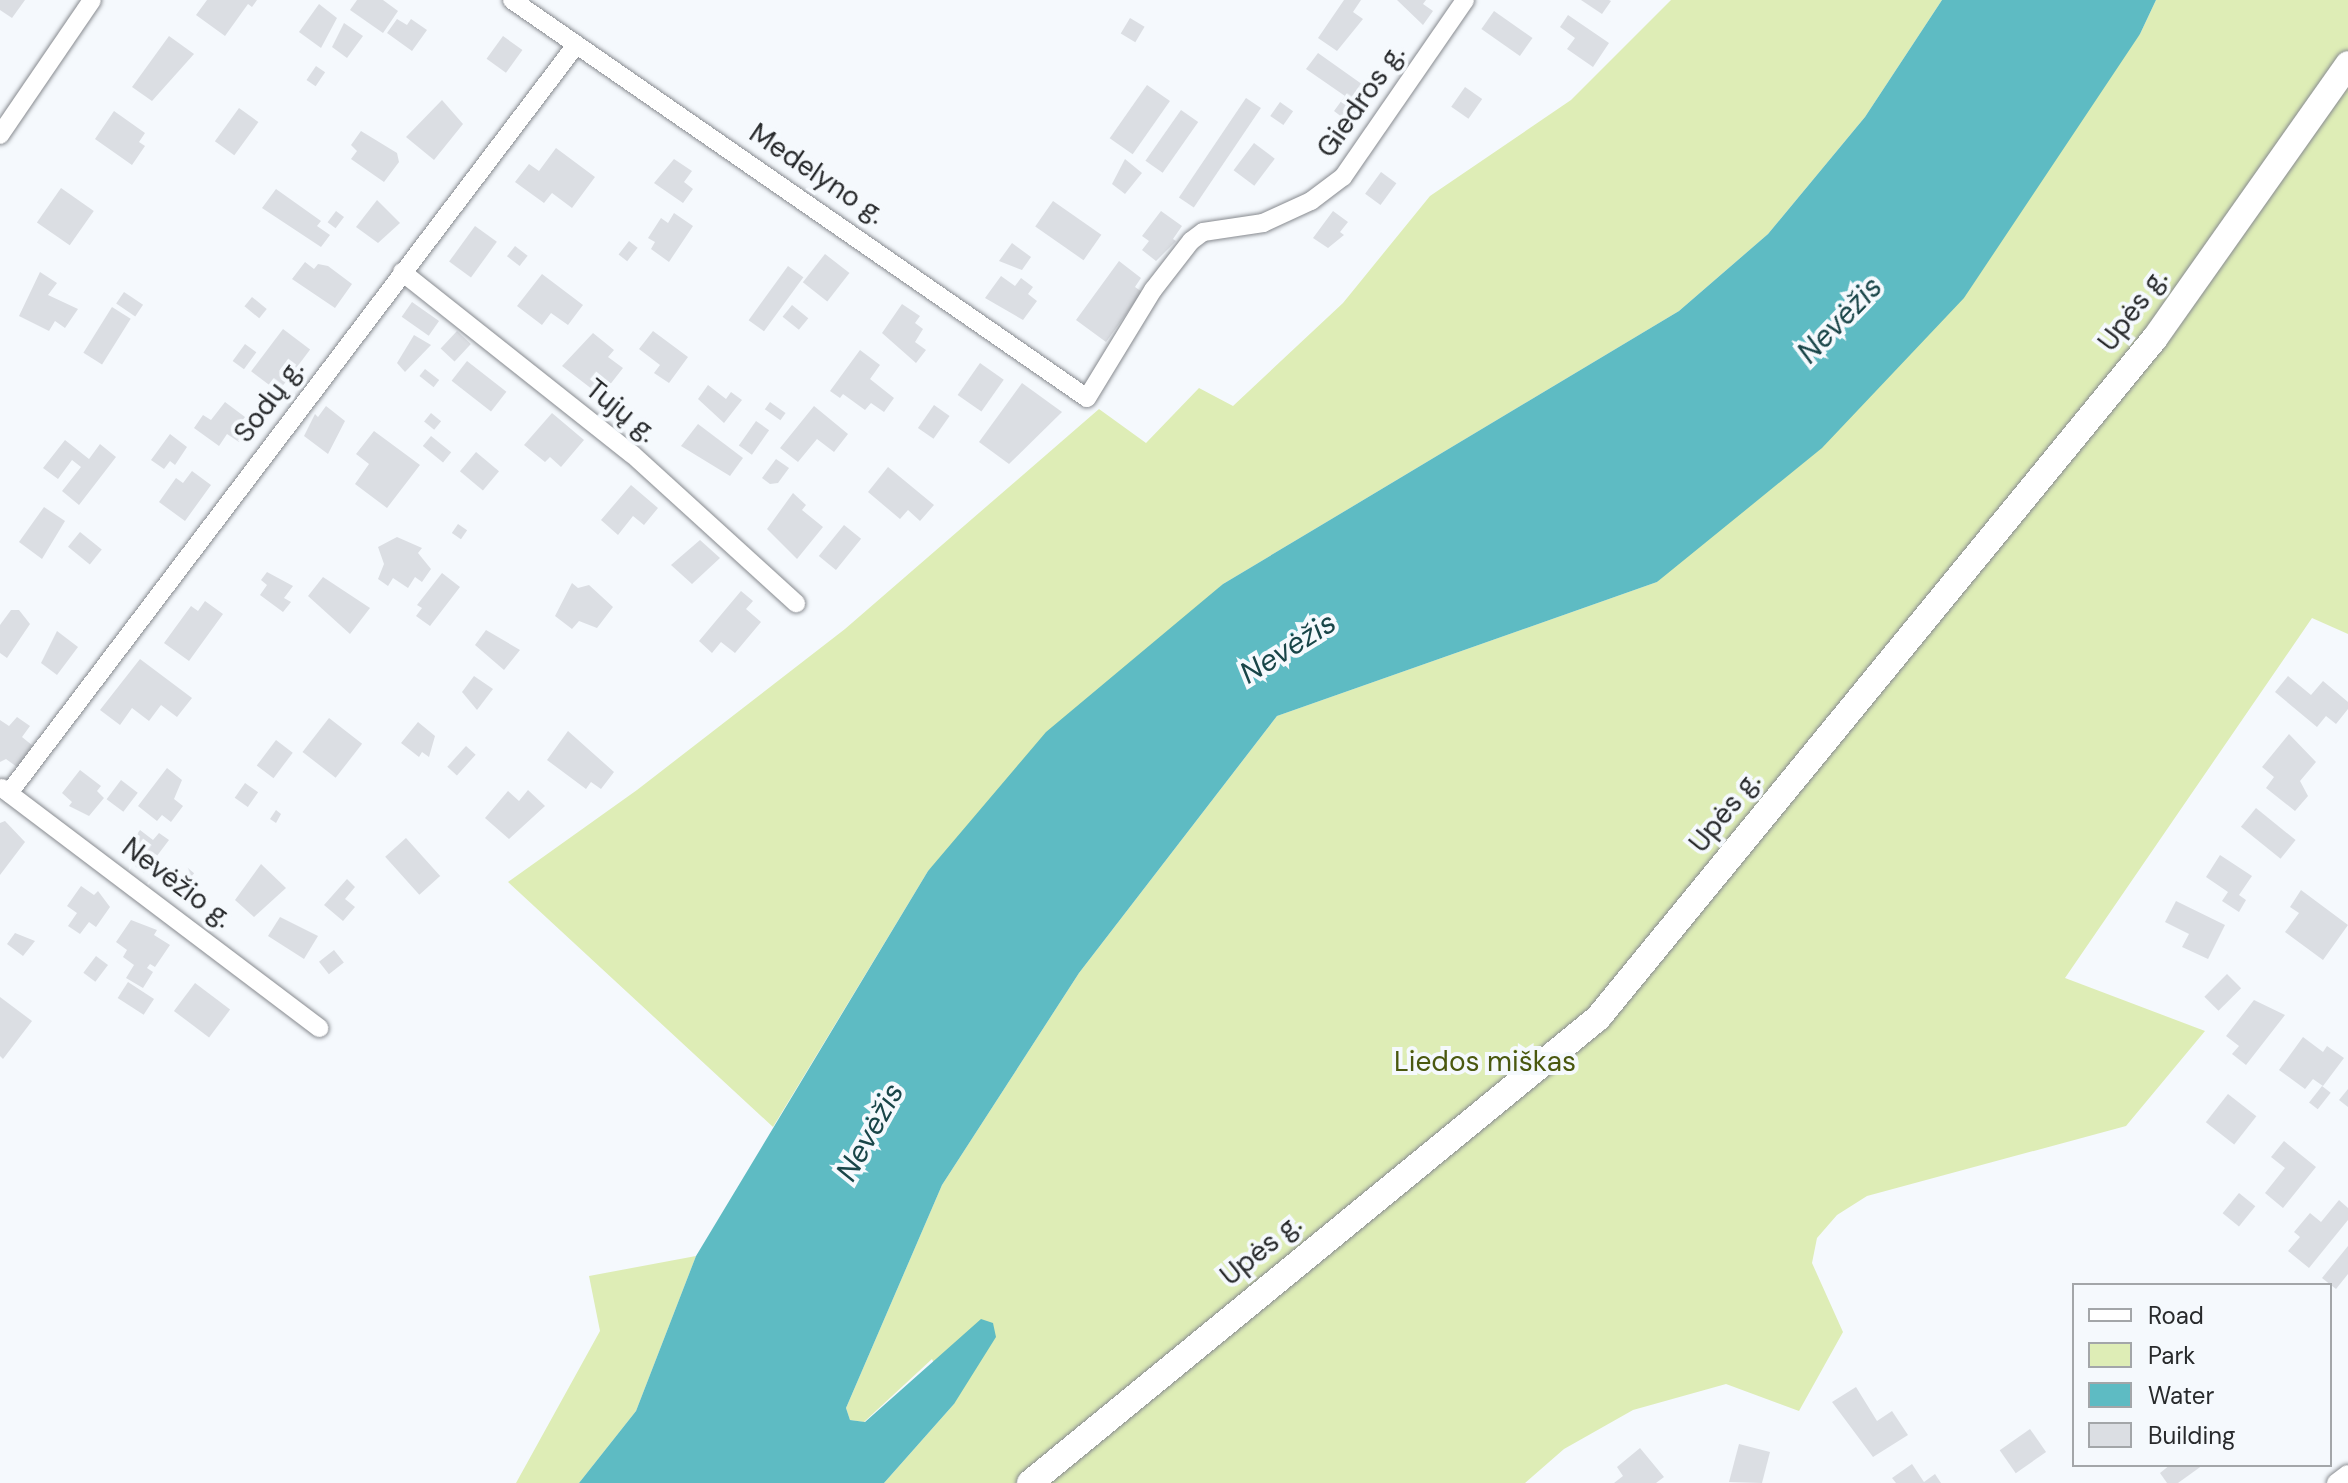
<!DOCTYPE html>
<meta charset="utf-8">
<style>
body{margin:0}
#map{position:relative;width:2348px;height:1483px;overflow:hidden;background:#f5f9fd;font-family:"DM Sans",sans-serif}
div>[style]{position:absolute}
.green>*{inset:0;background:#deedb6}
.water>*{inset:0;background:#5ebbc3}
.building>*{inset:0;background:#dbdee3;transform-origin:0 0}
.roads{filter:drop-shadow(0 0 2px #878a8f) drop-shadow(0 0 2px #878a8f)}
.minor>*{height:18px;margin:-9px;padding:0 9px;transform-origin:9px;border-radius:9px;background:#fff}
.secondary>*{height:26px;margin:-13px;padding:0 13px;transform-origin:13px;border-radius:13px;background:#fff}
span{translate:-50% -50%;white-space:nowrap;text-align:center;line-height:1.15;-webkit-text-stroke:8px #f5f9fd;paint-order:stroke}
.street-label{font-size:28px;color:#282a2c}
.park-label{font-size:28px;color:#4a580f}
.water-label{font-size:30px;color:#194548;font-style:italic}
.legend{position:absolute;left:2072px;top:1283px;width:260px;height:184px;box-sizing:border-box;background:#f5f9fd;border:2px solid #a3a6a9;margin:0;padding:10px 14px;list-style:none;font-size:24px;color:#282a2c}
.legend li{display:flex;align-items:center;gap:16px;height:40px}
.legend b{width:40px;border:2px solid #a3a6a9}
</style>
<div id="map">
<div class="green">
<div style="clip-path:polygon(1671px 0,1942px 0,1865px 117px,1768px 234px,1679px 311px,1223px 584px,928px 871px,773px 1127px,508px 882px,637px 790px,845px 629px,1099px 409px,1146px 443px,1199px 388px,1233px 406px,1343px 303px,1430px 196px,1571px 100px)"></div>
<div style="clip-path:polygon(2156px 0,2348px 0,2348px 634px,2312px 618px,2065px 978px,2205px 1031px,2126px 1126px,1867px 1196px,1837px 1215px,1817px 1238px,1812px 1263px,1843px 1332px,1799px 1411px,1726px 1384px,1633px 1410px,1564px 1449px,1525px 1483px,884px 1483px,954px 1404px,932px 1359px,864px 1422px,850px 1420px,846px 1408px,942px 1185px,1079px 973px,1277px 716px,1657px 582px,2140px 34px)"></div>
<div style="clip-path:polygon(696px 1256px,636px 1411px,579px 1483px,516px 1483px,600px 1331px,589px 1276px)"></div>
</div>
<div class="water">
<div style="clip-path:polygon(1942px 0,2156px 0,2140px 34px,1964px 298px,1822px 448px,1657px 582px,1277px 716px,1079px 973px,942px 1185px,846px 1408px,850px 1420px,865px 1422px,981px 1319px,993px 1323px,996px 1337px,954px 1404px,884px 1483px,579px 1483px,636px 1411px,696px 1256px,928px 871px,1046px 732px,1223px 584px,1679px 311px,1768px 234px,1865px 117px)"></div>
</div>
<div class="building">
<div style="clip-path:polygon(0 0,25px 0,12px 18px,0 10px)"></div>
<div style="clip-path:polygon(207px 0,257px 0,252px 7px,248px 4px,225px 36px,196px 15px)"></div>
<div style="clip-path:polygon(357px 0,383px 0,398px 11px,383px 33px,350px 10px)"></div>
<div style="clip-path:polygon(1344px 0,1361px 0,1353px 12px,1363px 19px,1337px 51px,1318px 38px)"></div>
<div style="clip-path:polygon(1397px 0,1426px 0,1423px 4px,1433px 11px,1423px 25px)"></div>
<div style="clip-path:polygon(1581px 0,1609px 0,1611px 1px,1602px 14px)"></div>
<div style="clip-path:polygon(319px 4px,337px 18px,321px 48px,299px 32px)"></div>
<div style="left:1494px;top:11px;width:47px;height:22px;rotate:35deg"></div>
<div style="clip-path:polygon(1568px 15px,1609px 43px,1593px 67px,1567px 49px,1575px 38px,1560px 27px)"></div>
<div style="left:1130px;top:18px;width:17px;height:18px;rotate:31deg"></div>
<div style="clip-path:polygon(397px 19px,407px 25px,411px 19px,427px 30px,412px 51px,387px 33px)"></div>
<div style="clip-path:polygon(344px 23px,363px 36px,347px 58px,332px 47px)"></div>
<div style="clip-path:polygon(169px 36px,194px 54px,152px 101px,132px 87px)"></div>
<div style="left:503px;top:36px;width:24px;height:28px;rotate:36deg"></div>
<div style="clip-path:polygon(1318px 53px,1373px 92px,1351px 124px,1334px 111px,1345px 96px,1306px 69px)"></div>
<div style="left:316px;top:66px;width:11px;height:17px;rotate:34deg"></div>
<div style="left:1147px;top:85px;width:28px;height:65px;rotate:35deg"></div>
<div style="left:1465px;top:87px;width:21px;height:24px;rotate:35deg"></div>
<div style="left:1246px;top:98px;width:18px;height:120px;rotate:34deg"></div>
<div style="clip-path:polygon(442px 100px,463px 124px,434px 160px,406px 137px)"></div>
<div style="left:1280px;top:102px;width:16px;height:17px;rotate:35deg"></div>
<div style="left:239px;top:108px;width:24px;height:41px;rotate:36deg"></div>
<div style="left:1181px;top:110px;width:21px;height:62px;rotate:35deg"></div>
<div style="clip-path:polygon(114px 111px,145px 133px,139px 142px,145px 146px,132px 165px,95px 139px)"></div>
<div style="clip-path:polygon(361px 131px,397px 153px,399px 162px,384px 182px,351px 159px,357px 151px,351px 145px)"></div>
<div style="left:1254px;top:143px;width:26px;height:34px;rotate:37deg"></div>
<div style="clip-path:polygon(556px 148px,595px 177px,572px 208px,552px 193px,544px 203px,515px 182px,529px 164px,539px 171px)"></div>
<div style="clip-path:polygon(674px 159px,692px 171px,684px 182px,693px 189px,683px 203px,654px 183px)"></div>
<div style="clip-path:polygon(1125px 159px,1142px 173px,1125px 194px,1112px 184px)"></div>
<div style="left:1381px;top:172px;width:19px;height:27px;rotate:36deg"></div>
<div style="left:61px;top:188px;width:40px;height:42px;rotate:35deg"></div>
<div style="clip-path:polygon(276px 189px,321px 221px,317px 226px,330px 235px,321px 247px,262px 208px)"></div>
<div style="clip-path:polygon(377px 200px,400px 223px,378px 243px,356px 227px)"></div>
<div style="left:1053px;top:201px;width:59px;height:31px;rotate:35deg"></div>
<div style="left:336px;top:211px;width:10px;height:14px;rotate:37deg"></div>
<div style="clip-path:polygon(1161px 211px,1182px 226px,1173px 239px,1176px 241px,1156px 261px,1142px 250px,1149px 241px,1142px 236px)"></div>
<div style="clip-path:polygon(1333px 211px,1348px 222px,1340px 232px,1344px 235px,1328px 248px,1313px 238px)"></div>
<div style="clip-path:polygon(674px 213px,693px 226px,669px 262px,651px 249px,655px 242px,648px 238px,661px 218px,668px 223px)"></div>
<div style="left:475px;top:226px;width:27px;height:44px;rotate:36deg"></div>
<div style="left:629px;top:241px;width:11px;height:17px;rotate:38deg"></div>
<div style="clip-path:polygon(1012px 243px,1031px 257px,1022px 270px,999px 261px)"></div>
<div style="left:515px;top:246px;width:16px;height:13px;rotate:38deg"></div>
<div style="left:825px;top:254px;width:31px;height:36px;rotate:38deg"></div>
<div style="clip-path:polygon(1119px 261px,1141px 278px,1135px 287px,1142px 292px,1106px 342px,1076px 320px)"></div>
<div style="clip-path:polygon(305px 262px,314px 269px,318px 264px,328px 266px,352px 284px,335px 308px,292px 279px)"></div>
<div style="left:788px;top:266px;width:19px;height:67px;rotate:36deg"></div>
<div style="clip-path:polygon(40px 272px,57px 283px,48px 295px,78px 309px,65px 328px,55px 321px,49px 331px,19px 316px)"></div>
<div style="clip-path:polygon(542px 274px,583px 305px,568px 325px,551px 313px,542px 325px,517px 306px)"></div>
<div style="clip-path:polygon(1001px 276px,1015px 286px,1021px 278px,1033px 287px,1028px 294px,1037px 301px,1023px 320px,985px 298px)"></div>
<div style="left:124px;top:292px;width:23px;height:14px;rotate:34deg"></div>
<div style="left:252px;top:297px;width:19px;height:12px;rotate:39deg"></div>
<div style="left:412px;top:302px;width:33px;height:18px;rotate:35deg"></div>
<div style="clip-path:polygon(902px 304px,920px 316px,915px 323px,923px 329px,915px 342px,926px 350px,916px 363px,882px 333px)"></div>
<div style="left:792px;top:305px;width:21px;height:15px;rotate:39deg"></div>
<div style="left:112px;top:307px;width:22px;height:54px;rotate:32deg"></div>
<div style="left:283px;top:329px;width:34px;height:53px;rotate:37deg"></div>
<div style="left:457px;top:331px;width:19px;height:24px;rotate:43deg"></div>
<div style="clip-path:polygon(653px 331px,688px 357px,669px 383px,654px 373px,660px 365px,639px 349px)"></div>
<div style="clip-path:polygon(593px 333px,614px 350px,608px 357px,623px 368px,601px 396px,562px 366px)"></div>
<div style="clip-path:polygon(414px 335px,431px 345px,405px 372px,397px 363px)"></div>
<div style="left:245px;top:344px;width:14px;height:21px;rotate:36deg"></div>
<div style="clip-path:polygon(860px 350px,880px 365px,870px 379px,894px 398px,884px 412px,871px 403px,865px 410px,843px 394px,840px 398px,830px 391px)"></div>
<div style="left:467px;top:361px;width:50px;height:25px;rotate:38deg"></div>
<div style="left:980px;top:363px;width:29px;height:39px;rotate:35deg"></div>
<div style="left:425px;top:369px;width:18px;height:9px;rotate:38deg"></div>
<div style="clip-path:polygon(1022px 383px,1062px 412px,1009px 464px,979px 442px)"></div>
<div style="clip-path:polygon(708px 385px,726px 399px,731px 392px,742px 400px,724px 423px,698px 399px)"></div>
<div style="clip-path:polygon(225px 402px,245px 417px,239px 425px,247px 431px,239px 442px,227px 434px,219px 446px,194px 428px,203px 415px,211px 420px)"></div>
<div style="left:770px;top:402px;width:19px;height:9px;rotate:35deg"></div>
<div style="left:934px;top:405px;width:19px;height:28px;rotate:35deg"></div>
<div style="clip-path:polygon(326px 406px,345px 421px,328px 454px,304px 436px,315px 414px,318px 417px)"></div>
<div style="clip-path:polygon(814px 406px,848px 434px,834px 452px,817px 439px,798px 462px,780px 448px)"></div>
<div style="left:431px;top:413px;width:13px;height:11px;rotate:39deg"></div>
<div style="clip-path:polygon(552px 413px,584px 440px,561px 467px,550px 457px,545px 462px,524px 445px)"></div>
<div style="left:756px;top:421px;width:16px;height:30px;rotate:35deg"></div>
<div style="clip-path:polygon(698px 424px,743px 458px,730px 476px,681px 446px)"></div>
<div style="clip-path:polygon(374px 431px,420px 465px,387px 508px,355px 484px,369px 464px,356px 454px)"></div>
<div style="clip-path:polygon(170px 434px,187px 447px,175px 465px,170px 461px,164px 469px,151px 460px)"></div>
<div style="left:431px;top:436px;width:26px;height:13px;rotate:39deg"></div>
<div style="clip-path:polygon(65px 440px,89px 459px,100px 444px,116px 457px,79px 505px,62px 491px,81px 467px,72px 460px,58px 479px,43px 468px)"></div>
<div style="left:476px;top:452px;width:30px;height:25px;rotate:40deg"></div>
<div style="clip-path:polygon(776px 459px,789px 468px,778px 483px,770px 484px,762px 478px)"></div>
<div style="clip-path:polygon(888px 467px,934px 505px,920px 521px,908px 510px,900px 519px,868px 492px)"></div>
<div style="clip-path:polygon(192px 471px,211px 485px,185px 521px,159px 502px,176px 478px,183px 483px)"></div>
<div style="clip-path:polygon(631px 485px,658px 508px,644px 525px,633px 516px,618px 535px,601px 520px)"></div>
<div style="clip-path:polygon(793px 493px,806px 505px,802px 510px,823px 527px,797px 559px,767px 529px)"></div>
<div style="clip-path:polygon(44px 507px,65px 521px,42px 559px,19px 542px)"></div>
<div style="left:458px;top:524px;width:11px;height:11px;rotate:34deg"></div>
<div style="left:844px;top:525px;width:22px;height:40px;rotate:39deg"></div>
<div style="left:80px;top:532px;width:28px;height:19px;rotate:39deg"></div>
<div style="clip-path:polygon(397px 537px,422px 548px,418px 553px,431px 569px,422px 582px,415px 577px,408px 588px,393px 578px,388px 586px,378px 579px,384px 564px,378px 547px)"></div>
<div style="clip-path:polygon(700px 540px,720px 558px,692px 584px,671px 565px)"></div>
<div style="clip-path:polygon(267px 572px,293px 586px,284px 598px,291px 602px,283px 612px,260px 595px,267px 585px,261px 580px)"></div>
<div style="clip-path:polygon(442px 573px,460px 587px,430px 626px,416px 616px,422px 608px,417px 605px)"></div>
<div style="clip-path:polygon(323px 577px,370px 608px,350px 634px,308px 596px)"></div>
<div style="clip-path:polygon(572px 583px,578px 588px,589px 585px,613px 607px,597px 628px,579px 621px,572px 629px,555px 616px)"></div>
<div style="clip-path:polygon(741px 591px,753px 601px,746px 609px,761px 622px,735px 653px,721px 642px,712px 653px,699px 641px)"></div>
<div style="clip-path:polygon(205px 601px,223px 614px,189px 661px,164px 643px,191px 606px,198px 611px)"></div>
<div style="clip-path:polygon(11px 610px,19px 610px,30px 624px,7px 658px,0 653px,0 625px)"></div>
<div style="clip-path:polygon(486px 630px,520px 650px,504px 670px,475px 645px)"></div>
<div style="clip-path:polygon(57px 631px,78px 647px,57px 675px,41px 663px)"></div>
<div style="clip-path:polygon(140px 659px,192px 698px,177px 717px,161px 705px,149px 721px,132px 708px,120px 725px,100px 710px)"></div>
<div style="clip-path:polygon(474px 676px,493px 689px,477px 710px,462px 692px)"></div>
<div style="clip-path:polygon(2288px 676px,2311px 695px,2323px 681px,2348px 702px,2348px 709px,2336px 724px,2326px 716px,2317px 727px,2275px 692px)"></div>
<div style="clip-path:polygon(17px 717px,30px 726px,22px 737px,33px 746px,17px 767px,6px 759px,0 762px,0 720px,9px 726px)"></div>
<div style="left:329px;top:718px;width:42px;height:43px;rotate:38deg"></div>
<div style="clip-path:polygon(418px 722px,435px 736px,429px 757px,422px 752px,419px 757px,401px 743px)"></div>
<div style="clip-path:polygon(568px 731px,614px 772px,601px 789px,591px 782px,586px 789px,547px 760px)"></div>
<div style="clip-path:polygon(2289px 734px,2316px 762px,2300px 781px,2308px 796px,2295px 811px,2266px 788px,2274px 777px,2262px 767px)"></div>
<div style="left:276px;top:740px;width:21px;height:32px;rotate:37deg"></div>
<div style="left:466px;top:746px;width:13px;height:28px;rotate:42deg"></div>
<div style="clip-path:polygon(167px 768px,182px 780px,174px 799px,183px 806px,171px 822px,162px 815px,157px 821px,138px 806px)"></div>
<div style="clip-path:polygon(80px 770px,101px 786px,97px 791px,104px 798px,89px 816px,69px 806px,72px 802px,62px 793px)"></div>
<div style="left:121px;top:780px;width:21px;height:24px;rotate:37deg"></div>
<div style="left:245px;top:783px;width:16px;height:18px;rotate:35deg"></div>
<div style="clip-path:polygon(528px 790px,545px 806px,509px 839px,485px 818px,508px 791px,519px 801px)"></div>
<div style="left:2256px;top:808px;width:51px;height:24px;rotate:39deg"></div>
<div style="clip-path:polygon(276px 810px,281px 814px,276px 823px,270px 819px)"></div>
<div style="clip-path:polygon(5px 821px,25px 842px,0 875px,0 823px)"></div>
<div style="clip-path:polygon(140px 830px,153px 840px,159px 833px,169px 840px,144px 873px,131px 863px,135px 858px,125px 850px)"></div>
<div style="left:406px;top:838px;width:51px;height:28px;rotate:48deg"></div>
<div style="clip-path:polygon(2220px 855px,2252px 876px,2239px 895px,2246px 900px,2239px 912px,2222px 901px,2228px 892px,2206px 877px)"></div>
<div style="clip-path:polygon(261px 864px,286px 888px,254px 917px,235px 900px)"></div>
<div style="left:188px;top:868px;width:8px;height:16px;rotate:40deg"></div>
<div style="clip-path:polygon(347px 879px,355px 887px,345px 899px,355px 907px,343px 921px,324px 905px)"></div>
<div style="clip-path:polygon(81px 886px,94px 895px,98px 891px,110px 907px,96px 927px,89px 922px,80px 934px,68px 926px,77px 913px,67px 906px)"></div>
<div style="clip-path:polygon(2301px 890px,2348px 925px,2323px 960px,2285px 932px,2299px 913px,2290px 907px)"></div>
<div style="clip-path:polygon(2176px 901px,2225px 925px,2208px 959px,2182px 947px,2189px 934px,2165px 922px)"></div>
<div style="clip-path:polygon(280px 917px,318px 936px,304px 959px,268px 936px)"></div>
<div style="clip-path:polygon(131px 920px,157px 930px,154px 935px,170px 945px,155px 967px,150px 964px,147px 968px,153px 972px,143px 988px,126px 978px,134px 965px,123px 957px,127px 950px,116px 942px)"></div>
<div style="clip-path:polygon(15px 933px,35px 941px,23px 956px,7px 944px)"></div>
<div style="left:334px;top:950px;width:16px;height:19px;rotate:52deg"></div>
<div style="left:96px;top:956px;width:15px;height:21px;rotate:37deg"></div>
<div style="left:2227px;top:974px;width:20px;height:32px;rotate:45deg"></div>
<div style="left:128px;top:982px;width:31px;height:19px;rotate:33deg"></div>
<div style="left:195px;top:983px;width:44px;height:35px;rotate:37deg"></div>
<div style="clip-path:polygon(0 997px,32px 1021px,3px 1059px,0 1056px)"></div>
<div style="clip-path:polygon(2254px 1000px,2285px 1015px,2246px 1065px,2232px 1054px,2239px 1046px,2226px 1036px)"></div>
<div style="clip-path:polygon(2303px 1037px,2323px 1052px,2327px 1046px,2344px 1058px,2323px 1086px,2313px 1079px,2305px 1089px,2279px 1070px)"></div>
<div style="left:2322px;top:1086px;width:11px;height:21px;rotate:38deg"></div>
<div style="clip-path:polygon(2348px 1089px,2348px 1107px,2339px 1100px)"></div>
<div style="left:2228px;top:1094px;width:36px;height:36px;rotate:38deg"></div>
<div style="clip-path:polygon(2284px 1141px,2316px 1167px,2283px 1208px,2265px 1193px,2285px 1168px,2271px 1157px)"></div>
<div style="left:2239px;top:1193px;width:21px;height:26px;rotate:39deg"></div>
<div style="clip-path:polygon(2339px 1200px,2348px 1208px,2348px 1220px,2309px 1268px,2288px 1251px,2300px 1237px,2294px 1232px,2310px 1213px,2321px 1222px)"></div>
<div style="clip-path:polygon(2348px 1246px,2348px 1274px,2336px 1289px,2322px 1278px)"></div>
<div style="clip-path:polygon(1856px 1387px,1877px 1421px,1892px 1411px,1908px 1435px,1873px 1457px,1832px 1402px)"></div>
<div style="left:2030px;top:1429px;width:28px;height:37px;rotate:55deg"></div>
<div style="clip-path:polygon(1739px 1444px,1770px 1452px,1762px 1483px,1729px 1482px)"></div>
<div style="clip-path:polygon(1640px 1448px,1664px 1477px,1656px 1483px,1614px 1483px,1623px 1476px,1617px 1467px)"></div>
<div style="clip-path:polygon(1912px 1464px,1924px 1482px,1935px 1474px,1941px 1483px,1896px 1483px,1892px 1478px)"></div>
<div style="clip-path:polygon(2170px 1465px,2203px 1465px,2178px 1483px,2167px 1483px,2160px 1473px)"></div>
</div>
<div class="roads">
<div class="minor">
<div style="left:512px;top:0;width:699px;rotate:34.69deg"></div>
<div style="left:1087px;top:398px;width:127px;rotate:-58.6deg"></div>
<div style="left:1153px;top:290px;width:62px;rotate:-52.2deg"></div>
<div style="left:1191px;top:241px;width:15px;rotate:-37deg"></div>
<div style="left:1203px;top:232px;width:61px;rotate:-8.5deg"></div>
<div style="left:1263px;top:223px;width:53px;rotate:-24.6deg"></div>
<div style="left:1311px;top:201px;width:40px;rotate:-37deg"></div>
<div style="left:1343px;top:177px;width:215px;rotate:-55.4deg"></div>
<div style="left:0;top:135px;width:163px;rotate:-55.7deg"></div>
<div style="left:402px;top:272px;width:293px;rotate:38.4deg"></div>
<div style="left:632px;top:454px;width:222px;rotate:42.3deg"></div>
<div style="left:2px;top:788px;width:398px;rotate:37.1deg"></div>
<div style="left:9px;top:793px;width:939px;rotate:-52.84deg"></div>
<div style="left:2336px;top:1483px;width:15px;rotate:-37deg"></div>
</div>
<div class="secondary">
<div style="left:1030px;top:1483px;width:734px;rotate:-39.31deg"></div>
<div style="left:1598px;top:1018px;width:879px;rotate:-50.68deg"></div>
<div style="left:2155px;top:338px;width:335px;rotate:-54.8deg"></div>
</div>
</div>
<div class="street-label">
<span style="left:1361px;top:101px;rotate:-55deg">Giedros g.</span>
<span style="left:817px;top:174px;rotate:34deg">Medelyno g.</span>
<span style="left:2133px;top:310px;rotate:-53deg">Upės g.</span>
<span style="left:269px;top:401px;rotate:-53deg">Sodų g.</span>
<span style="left:621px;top:411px;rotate:39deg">Tujų g.</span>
<span style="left:1725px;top:812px;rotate:-51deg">Upės g.</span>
<span style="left:177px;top:883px;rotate:37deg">Nevėžio g.</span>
<span style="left:1261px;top:1250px;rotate:-39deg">Upės g.</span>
</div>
<div class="park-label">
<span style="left:1485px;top:1062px">Liedos miškas</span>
</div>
<div class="water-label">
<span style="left:1840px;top:320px;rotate:-46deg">Nevėžis</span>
<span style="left:1288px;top:648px;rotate:-32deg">Nevėžis</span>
<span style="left:870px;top:1132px;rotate:-61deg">Nevėžis</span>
</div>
<ul class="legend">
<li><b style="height:10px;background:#fff"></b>Road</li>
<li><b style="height:22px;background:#deedb6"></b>Park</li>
<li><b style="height:22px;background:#5ebbc3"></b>Water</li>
<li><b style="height:22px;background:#dbdee3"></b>Building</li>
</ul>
</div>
